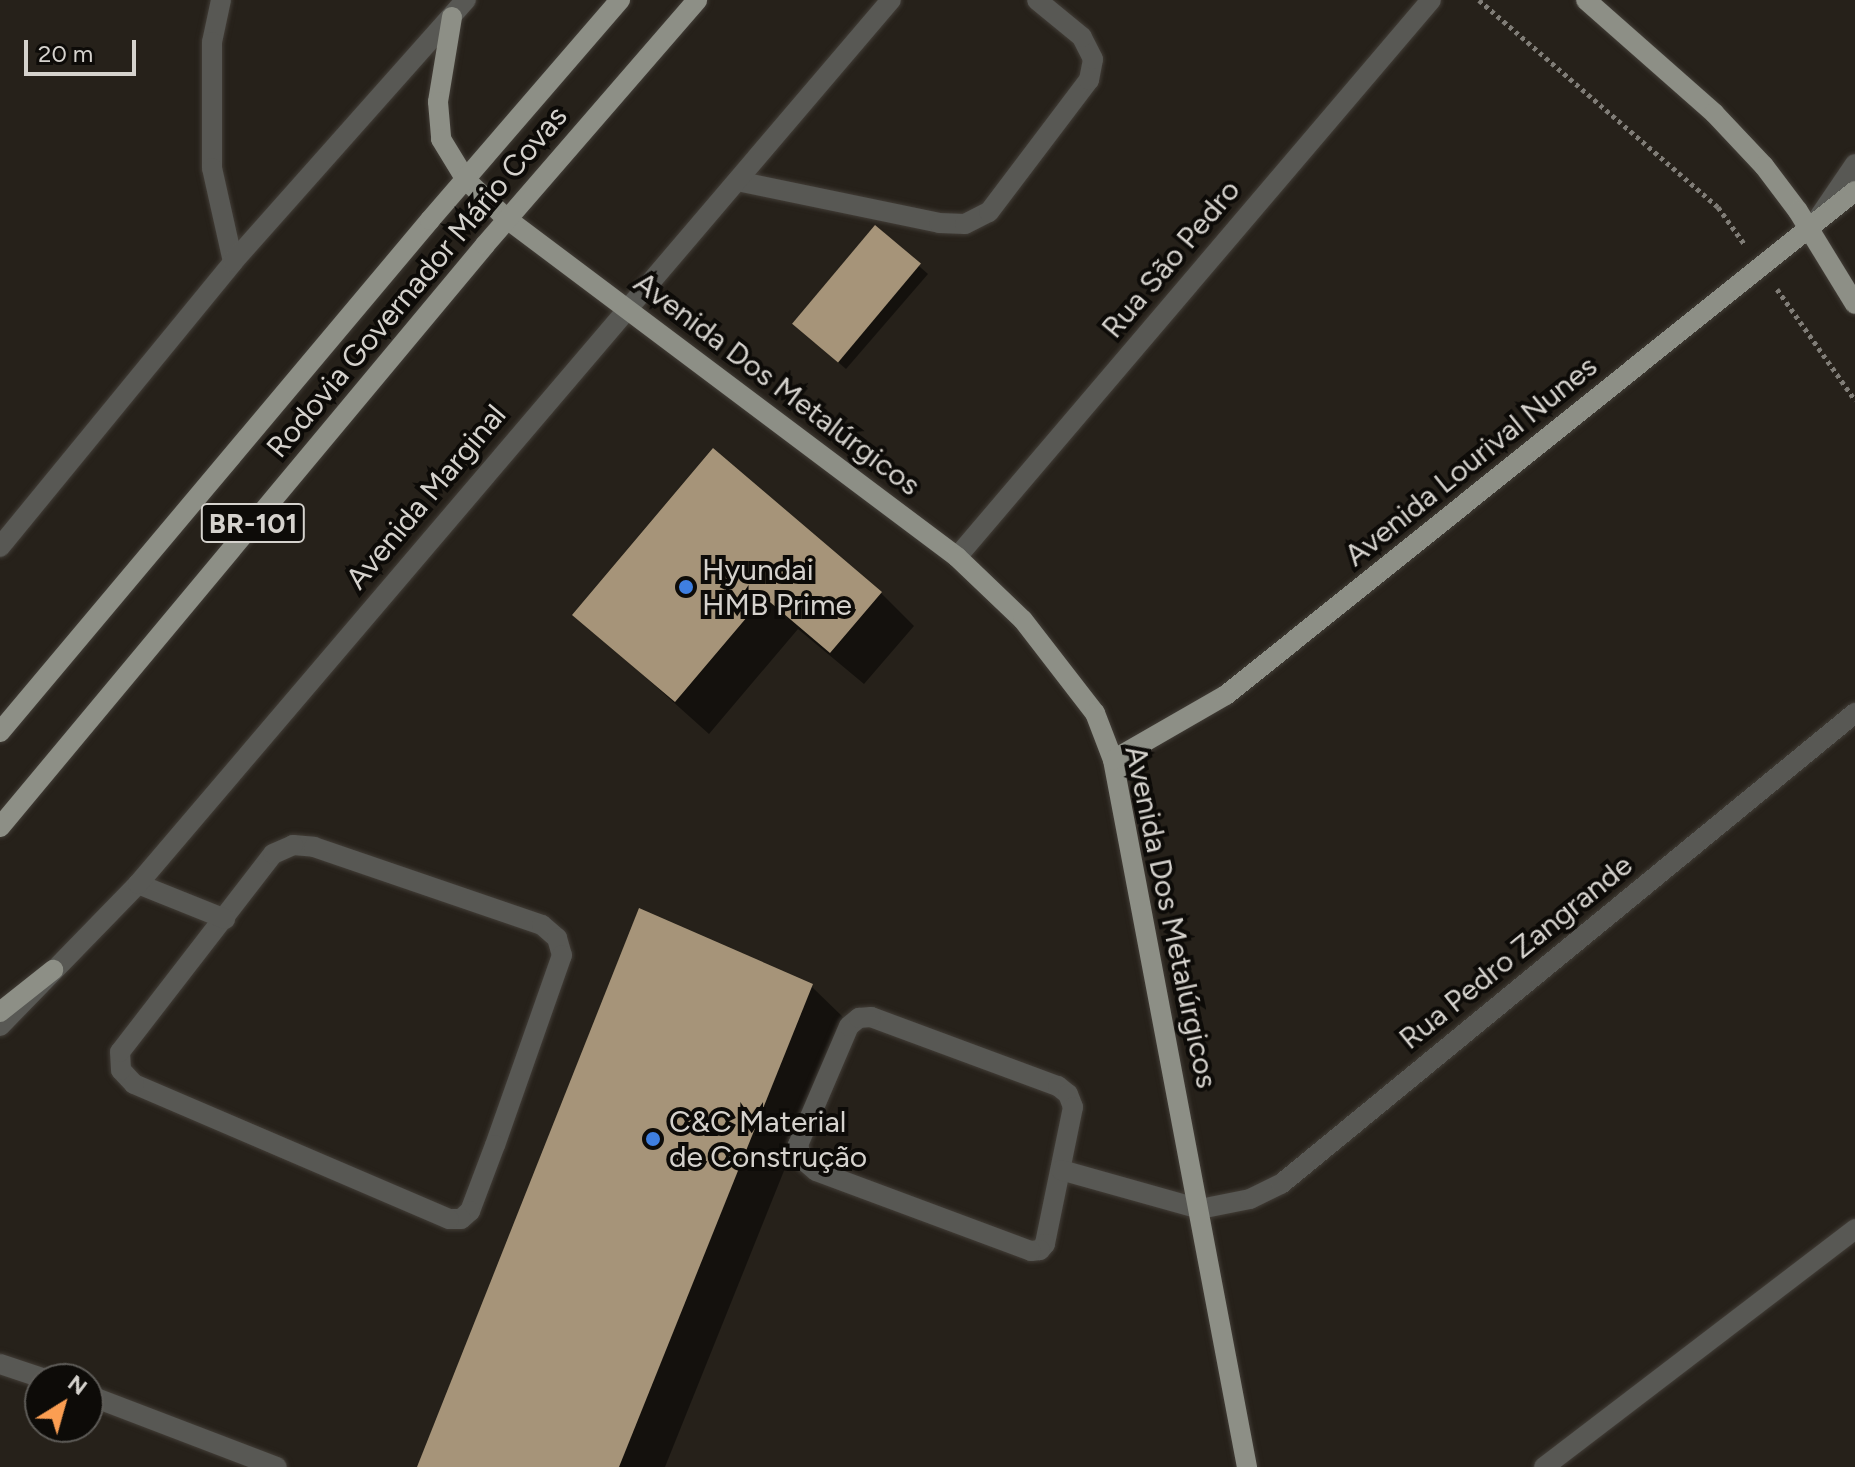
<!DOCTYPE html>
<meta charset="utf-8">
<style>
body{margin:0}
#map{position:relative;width:1855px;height:1467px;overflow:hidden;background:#26211a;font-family:Figtree,sans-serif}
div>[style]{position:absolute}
.shadow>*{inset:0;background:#0007}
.building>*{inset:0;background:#a69479;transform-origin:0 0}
.path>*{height:5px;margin-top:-2.5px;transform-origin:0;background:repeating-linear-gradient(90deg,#807d77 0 4px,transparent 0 8px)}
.roads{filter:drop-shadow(0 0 2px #423d37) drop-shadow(0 0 2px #423d37)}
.minor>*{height:20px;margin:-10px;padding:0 10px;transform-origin:10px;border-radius:10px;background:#585854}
.major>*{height:20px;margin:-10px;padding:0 10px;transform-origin:10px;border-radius:10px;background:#8d8f86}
.dots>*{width:22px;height:22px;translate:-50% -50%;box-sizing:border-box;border:4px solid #0d0b08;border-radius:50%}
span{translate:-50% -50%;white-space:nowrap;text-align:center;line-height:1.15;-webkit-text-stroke:8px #0d0b08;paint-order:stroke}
.shield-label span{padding:2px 6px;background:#0d0b08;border:2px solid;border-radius:6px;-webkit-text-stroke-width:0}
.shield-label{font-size:28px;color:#d5d2cd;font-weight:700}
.street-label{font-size:30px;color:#d5d2cd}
.poi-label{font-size:30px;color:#d5d2cd}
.left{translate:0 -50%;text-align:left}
.north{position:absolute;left:24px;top:1363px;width:80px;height:80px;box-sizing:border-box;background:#0d0b08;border:2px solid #5d5b57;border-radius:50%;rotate:37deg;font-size:22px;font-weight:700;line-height:32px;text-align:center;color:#d5d2cd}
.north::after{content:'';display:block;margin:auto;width:28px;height:36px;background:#fb9e52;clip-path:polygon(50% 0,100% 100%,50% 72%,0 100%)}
.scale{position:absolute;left:24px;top:40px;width:112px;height:36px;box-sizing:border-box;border:4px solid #d5d2cd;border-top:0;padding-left:10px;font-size:24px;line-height:28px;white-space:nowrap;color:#d5d2cd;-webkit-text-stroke:6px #0d0b08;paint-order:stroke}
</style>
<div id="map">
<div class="shadow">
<div style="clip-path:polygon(876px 228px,928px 274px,846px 369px,802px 331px)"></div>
<div style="clip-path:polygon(713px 451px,881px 593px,914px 626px,864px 684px,798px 629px,709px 734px,575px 614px)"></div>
<div style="clip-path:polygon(811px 986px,845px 1019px,665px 1467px,419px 1467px)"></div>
</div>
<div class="building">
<div style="left:875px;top:225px;width:60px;height:129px;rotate:40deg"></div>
<div style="clip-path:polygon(713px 448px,882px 592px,830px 653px,764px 597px,675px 702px,572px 615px)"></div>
<div style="clip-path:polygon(639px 908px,813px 984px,619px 1467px,417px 1467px)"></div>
</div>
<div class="path">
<div style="left:1479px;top:0;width:316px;rotate:40.9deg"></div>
<div style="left:1718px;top:207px;width:47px;rotate:54.6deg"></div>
<div style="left:1777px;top:289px;width:136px;rotate:54.9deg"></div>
</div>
<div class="roads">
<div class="minor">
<div style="left:221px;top:0;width:43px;rotate:102.1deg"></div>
<div style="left:212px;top:42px;width:126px;rotate:90deg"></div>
<div style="left:212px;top:168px;width:96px;rotate:77.4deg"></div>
<div style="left:737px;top:181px;width:206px;rotate:11.7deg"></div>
<div style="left:939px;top:223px;width:26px;rotate:2deg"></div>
<div style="left:965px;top:224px;width:27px;rotate:-27deg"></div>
<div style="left:989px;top:212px;width:166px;rotate:-52.9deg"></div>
<div style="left:1089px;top:80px;width:21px;rotate:-79deg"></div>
<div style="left:1093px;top:59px;width:25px;rotate:-117deg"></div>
<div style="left:1082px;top:37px;width:58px;rotate:-140.6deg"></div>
<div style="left:1819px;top:217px;width:64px;rotate:-55.8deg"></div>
<div style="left:0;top:547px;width:368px;rotate:-50.7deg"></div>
<div style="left:233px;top:262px;width:351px;rotate:-48.4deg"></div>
<div style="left:957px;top:557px;width:731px;rotate:-49.6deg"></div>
<div style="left:293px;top:845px;width:21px;rotate:5deg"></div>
<div style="left:314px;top:847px;width:241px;rotate:18.9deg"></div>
<div style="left:542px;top:925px;width:20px;rotate:41deg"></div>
<div style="left:557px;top:938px;width:18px;rotate:74deg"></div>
<div style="left:562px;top:955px;width:201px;rotate:109.4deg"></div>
<div style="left:495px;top:1145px;width:71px;rotate:110.7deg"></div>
<div style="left:470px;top:1211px;width:12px;rotate:138deg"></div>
<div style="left:461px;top:1219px;width:12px;rotate:180deg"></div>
<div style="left:449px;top:1219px;width:343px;rotate:-156.8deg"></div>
<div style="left:134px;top:1084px;width:19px;rotate:-133deg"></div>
<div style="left:121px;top:1070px;width:18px;rotate:-93deg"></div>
<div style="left:120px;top:1052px;width:250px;rotate:-52.3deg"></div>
<div style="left:273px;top:854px;width:22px;rotate:-24deg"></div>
<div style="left:138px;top:884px;width:94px;rotate:21.9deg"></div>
<div style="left:871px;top:1017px;width:199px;rotate:20.3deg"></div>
<div style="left:1058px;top:1086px;width:13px;rotate:39deg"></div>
<div style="left:1068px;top:1094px;width:14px;rotate:69deg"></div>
<div style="left:1073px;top:1107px;width:140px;rotate:101.6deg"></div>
<div style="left:1045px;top:1244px;width:8px;rotate:130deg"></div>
<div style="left:1040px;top:1250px;width:9px;rotate:174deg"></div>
<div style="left:1031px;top:1251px;width:229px;rotate:-159.6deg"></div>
<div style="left:816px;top:1171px;width:18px;rotate:-139deg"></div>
<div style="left:802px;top:1159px;width:15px;rotate:-106deg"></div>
<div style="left:798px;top:1145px;width:129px;rotate:-66.8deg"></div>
<div style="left:849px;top:1026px;width:13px;rotate:-39deg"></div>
<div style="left:859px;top:1018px;width:12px;rotate:-5deg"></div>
<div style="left:0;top:1026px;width:198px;rotate:-45.8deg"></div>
<div style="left:138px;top:884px;width:1161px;rotate:-49.58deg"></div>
<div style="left:1061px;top:1170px;width:144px;rotate:15.7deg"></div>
<div style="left:1200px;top:1209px;width:51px;rotate:-11.3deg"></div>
<div style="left:1250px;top:1199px;width:34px;rotate:-26deg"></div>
<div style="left:1281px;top:1184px;width:743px;rotate:-39.37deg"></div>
<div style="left:0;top:1364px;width:47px;rotate:18.4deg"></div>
<div style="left:88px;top:1395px;width:202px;rotate:20.9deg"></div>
<div style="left:1544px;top:1467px;width:392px;rotate:-37.4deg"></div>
</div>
<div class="major">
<div style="left:1586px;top:0;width:171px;rotate:41.4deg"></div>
<div style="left:1714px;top:113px;width:73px;rotate:46.7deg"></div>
<div style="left:1764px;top:166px;width:56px;rotate:52.9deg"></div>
<div style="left:1798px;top:211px;width:109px;rotate:58.5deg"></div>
<div style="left:452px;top:17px;width:86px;rotate:99.4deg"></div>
<div style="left:438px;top:102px;width:37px;rotate:85deg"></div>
<div style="left:441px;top:139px;width:48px;rotate:58.6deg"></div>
<div style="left:466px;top:180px;width:57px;rotate:43.6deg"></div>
<div style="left:507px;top:219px;width:563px;rotate:36.91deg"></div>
<div style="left:957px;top:557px;width:91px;rotate:43.7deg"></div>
<div style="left:1023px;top:620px;width:118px;rotate:52.3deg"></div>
<div style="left:1095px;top:713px;width:50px;rotate:69deg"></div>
<div style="left:1113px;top:760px;width:720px;rotate:79.27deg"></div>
<div style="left:0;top:732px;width:669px;rotate:-49.97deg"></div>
<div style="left:430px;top:220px;width:291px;rotate:-49.2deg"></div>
<div style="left:1113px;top:760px;width:130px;rotate:-29.9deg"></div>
<div style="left:1226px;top:695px;width:806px;rotate:-38.7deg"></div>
<div style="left:0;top:827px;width:758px;rotate:-50.19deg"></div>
<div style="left:485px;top:245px;width:324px;rotate:-49.1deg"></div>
<div style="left:0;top:1012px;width:68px;rotate:-38.4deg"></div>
</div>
</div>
<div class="dots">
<div style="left:686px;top:587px;background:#3f7fe0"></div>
<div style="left:653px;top:1139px;background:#3f7fe0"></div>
</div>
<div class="shield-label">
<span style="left:253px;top:523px">BR-101</span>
</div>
<div class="street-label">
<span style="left:1171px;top:259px;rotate:-50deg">Rua São Pedro</span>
<span style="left:417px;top:282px;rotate:-50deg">Rodovia Governador Mário Covas</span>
<span style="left:777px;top:384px;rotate:37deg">Avenida Dos Metalúrgicos</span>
<span style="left:1471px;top:461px;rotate:-39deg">Avenida Lourival Nunes</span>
<span style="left:426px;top:497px;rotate:-50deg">Avenida Marginal</span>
<span style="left:1171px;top:917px;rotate:78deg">Avenida Dos Metalúrgicos</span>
<span style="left:1516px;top:952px;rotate:-39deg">Rua Pedro Zangrande</span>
</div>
<div class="poi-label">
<span class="left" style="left:702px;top:587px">Hyundai<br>HMB Prime</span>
<span class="left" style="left:669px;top:1139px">C&amp;C Material<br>de Construção</span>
</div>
<div class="north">N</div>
<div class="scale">20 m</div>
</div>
